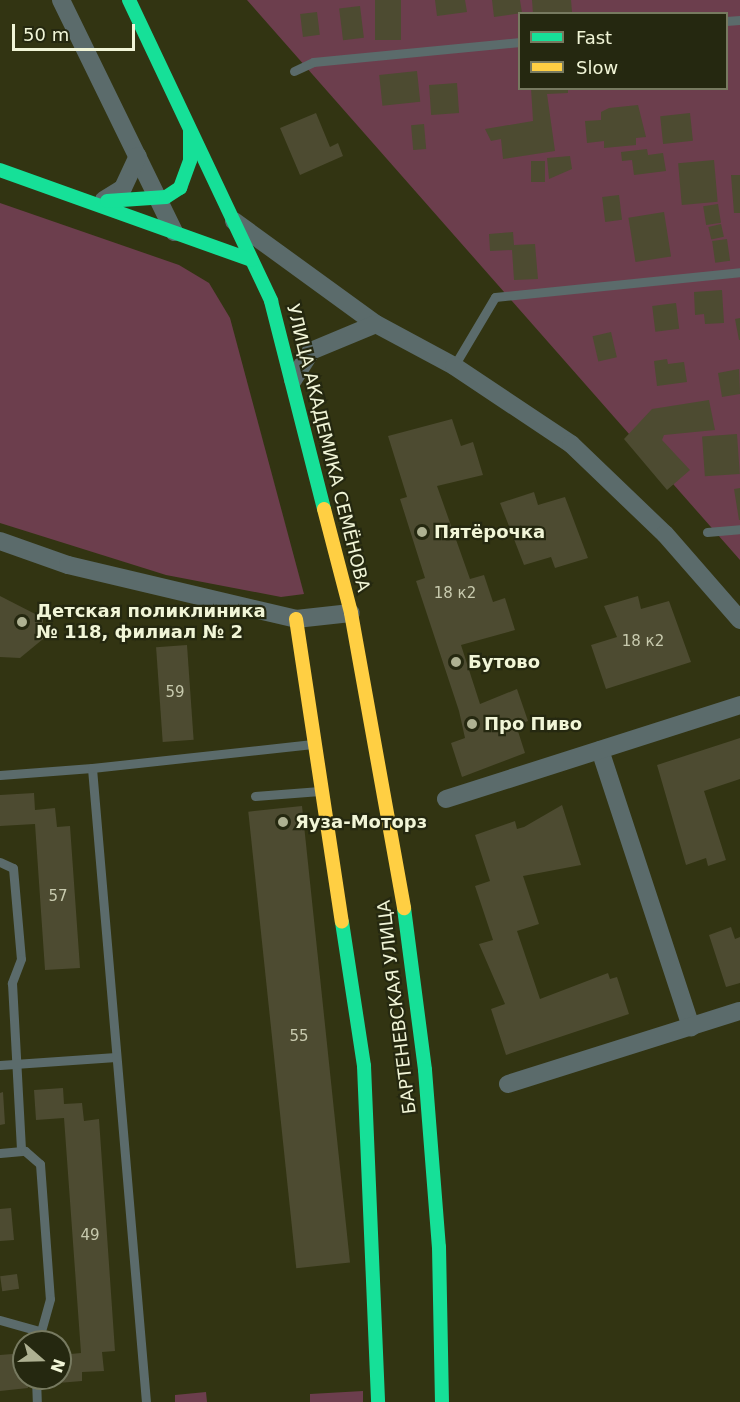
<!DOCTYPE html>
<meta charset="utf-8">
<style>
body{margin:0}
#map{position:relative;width:740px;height:1402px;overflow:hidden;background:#323412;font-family:"DejaVu Sans",sans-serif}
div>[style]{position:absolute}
.green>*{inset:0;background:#6c3e4d}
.building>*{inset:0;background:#4d4b31;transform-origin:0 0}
.lane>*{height:9px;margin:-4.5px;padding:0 4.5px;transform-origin:4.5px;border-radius:4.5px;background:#5b6b6b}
.street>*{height:18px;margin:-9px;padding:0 9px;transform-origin:9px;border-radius:9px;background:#5b6b6b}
.fast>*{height:14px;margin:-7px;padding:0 7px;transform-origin:7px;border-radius:7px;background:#16e098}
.slow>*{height:14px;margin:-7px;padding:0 7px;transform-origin:7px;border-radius:7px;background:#ffcf43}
.dots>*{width:16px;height:16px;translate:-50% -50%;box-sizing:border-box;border:3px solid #252810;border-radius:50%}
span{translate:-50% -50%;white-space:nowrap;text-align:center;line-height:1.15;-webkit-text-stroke:4.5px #252810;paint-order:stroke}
.number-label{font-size:15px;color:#c8caae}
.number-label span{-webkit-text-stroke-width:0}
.street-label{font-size:18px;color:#f1f5d7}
.poi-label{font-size:18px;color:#f1f5d7;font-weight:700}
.left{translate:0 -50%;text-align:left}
.legend{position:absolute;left:518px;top:12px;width:210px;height:78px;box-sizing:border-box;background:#252810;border:2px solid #777a60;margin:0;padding:8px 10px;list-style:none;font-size:18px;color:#f1f5d7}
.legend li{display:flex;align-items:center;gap:12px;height:30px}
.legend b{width:30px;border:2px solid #777a60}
.north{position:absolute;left:12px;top:1330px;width:60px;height:60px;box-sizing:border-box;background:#252810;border:2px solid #777a60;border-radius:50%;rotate:110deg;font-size:16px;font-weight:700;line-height:24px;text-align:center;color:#f1f5d7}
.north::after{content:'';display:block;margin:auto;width:21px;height:27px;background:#aeb192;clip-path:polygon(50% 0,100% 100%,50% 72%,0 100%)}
.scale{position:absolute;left:12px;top:24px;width:123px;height:27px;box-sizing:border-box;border:3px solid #f1f5d7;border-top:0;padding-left:8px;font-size:18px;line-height:21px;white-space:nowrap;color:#f1f5d7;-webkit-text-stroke:4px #252810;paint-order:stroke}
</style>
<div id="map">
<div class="green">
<div style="clip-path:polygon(evenodd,247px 0,740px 0,740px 560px,247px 0,520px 14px,726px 14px,726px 88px,520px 88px,520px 14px)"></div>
<div style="clip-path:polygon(0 203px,179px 265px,209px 283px,230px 318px,304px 594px,281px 597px,166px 575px,0 523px)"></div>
<div style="clip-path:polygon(363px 1391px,363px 1402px,310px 1402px,310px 1394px)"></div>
<div style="clip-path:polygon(206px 1392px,207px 1402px,175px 1402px,175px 1395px)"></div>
</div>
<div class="building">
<div style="left:375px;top:0;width:26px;height:40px"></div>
<div style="clip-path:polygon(435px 0,465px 0,467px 12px,437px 16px)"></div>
<div style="clip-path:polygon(492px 0,520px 0,522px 13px,494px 17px)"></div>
<div style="clip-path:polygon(532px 0,571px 0,572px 12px,533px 14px)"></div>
<div style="left:360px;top:6px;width:32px;height:21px;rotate:83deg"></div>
<div style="left:317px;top:12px;width:23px;height:17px;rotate:83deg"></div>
<div style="left:417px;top:71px;width:31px;height:38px;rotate:84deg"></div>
<div style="left:457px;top:83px;width:30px;height:28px;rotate:86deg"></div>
<div style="clip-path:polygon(531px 88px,568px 88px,568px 93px,547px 94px,555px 151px,503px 159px,501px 139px,491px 141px,485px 129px,533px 121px)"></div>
<div style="clip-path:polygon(638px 105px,646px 137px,636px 138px,636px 145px,604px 148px,604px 141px,587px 143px,585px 121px,601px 120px,601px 112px,609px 108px)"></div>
<div style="clip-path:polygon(316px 113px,330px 147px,338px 143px,343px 156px,300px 175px,280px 128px)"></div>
<div style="left:690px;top:113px;width:28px;height:30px;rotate:84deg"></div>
<div style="left:424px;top:124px;width:25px;height:13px;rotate:85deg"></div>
<div style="clip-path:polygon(647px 149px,648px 155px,663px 153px,666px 171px,634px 175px,632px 160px,622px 161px,621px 152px)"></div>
<div style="clip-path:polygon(570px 156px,572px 169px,549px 179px,547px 158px)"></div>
<div style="left:714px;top:160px;width:42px;height:36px;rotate:85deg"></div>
<div style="left:531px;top:161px;width:14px;height:21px"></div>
<div style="clip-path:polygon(731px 175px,740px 175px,740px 213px,734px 213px)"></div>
<div style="left:619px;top:195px;width:25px;height:17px;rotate:83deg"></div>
<div style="left:718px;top:204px;width:19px;height:15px;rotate:81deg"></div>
<div style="left:664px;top:212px;width:45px;height:36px;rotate:81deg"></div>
<div style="left:721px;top:224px;width:13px;height:13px;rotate:77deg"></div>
<div style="clip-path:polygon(513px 232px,514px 245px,535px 244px,538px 279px,514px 280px,512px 250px,490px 251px,489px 234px)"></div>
<div style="left:727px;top:239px;width:22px;height:15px;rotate:82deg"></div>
<div style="clip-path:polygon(722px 290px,724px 323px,705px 324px,704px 314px,695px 315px,694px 292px)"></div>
<div style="left:676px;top:303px;width:26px;height:24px;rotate:83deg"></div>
<div style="clip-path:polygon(740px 318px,740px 340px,739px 340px,735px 319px)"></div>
<div style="left:611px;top:332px;width:26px;height:19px;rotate:77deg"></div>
<div style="clip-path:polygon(667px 359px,668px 364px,684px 362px,687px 382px,657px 386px,654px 361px)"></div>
<div style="clip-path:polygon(739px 369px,740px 394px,722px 397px,718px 373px)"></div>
<div style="clip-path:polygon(709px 400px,715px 430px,664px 435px,662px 440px,690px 470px,667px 490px,624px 439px,652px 409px)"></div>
<div style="clip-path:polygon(452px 419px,461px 446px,473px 442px,483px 475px,437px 486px,470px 579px,484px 575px,493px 602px,505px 598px,515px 630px,461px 645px,480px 704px,517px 689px,528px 721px,516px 725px,525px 753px,462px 777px,451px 743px,465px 738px,459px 711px,416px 581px,425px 578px,400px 499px,407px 497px,388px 436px)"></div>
<div style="left:737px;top:434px;width:40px;height:35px;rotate:86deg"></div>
<div style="clip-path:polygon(740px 488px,740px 520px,739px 520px,734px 489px)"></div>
<div style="clip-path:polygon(534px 492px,538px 505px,565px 497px,588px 558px,555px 568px,551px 557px,524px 565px,500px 503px)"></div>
<div style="clip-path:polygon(0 596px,43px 618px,43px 639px,20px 658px,0 657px)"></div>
<div style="clip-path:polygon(638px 596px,641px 609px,669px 601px,691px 662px,606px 689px,591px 645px,617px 637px,604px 606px)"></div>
<div style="left:187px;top:645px;width:95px;height:31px;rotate:86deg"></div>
<div style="clip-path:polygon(740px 738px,740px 779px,704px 791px,726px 860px,708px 866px,706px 858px,686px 865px,657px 765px)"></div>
<div style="clip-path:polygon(34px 793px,35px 810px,55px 808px,57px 827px,70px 826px,80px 968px,45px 970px,35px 824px,0 826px,0 795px)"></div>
<div style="clip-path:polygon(562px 805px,581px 865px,523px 876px,539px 924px,517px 931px,540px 999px,608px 973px,610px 979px,617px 977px,629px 1014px,506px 1055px,491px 1009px,505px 1004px,479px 944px,493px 940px,475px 886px,490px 881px,475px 835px,515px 821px,517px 829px,524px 827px)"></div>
<div style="left:302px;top:806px;width:459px;height:54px;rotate:84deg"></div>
<div style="clip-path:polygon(731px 927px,735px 939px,740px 937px,740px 983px,726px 987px,709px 935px)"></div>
<div style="clip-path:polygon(63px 1088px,64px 1104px,82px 1103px,84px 1121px,99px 1119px,115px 1351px,102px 1352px,104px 1371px,82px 1372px,82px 1381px,58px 1383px,60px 1355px,81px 1353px,64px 1118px,36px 1120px,34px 1090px)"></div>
<div style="clip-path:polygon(3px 1092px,5px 1124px,0 1125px,0 1093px)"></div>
<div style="clip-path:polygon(11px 1208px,14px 1240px,0 1241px,0 1209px)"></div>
<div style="left:17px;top:1274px;width:15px;height:17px;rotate:82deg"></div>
<div style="clip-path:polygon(24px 1353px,28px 1388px,0 1391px,0 1355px)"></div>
</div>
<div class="lane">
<div style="left:726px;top:21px;width:14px;rotate:-4deg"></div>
<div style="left:294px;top:71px;width:21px;rotate:-25deg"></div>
<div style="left:313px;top:62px;width:208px;rotate:-5.5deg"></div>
<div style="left:454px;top:366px;width:80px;rotate:-59.3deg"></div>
<div style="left:495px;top:297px;width:246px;rotate:-5.8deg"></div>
<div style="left:707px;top:532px;width:33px;rotate:-5deg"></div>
<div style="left:0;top:775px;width:92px;rotate:-4.4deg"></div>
<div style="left:255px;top:796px;width:65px;rotate:-4.4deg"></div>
<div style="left:0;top:862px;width:14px;rotate:25deg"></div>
<div style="left:13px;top:868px;width:91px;rotate:85deg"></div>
<div style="left:21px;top:959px;width:26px;rotate:111deg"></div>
<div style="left:12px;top:983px;width:168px;rotate:86.9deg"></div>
<div style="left:0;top:1065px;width:116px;rotate:-3.9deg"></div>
<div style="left:0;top:1153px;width:25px;rotate:-5deg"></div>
<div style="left:25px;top:1151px;width:20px;rotate:41deg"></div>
<div style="left:40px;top:1164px;width:135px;rotate:85.8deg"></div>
<div style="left:50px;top:1299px;width:45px;rotate:105.6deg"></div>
<div style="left:0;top:1320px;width:41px;rotate:15.8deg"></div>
<div style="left:36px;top:1378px;width:24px;rotate:88deg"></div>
<div style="left:146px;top:1402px;width:636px;rotate:-94.87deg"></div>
<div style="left:92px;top:768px;width:222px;rotate:-6.2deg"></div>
</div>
<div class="street">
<div style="left:61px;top:0;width:258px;rotate:64deg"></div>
<div style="left:104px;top:200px;width:22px;rotate:-32deg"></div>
<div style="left:123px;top:188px;width:35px;rotate:-65deg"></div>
<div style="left:234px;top:221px;width:175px;rotate:36deg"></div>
<div style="left:376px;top:324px;width:89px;rotate:28.3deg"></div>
<div style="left:454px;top:366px;width:141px;rotate:33.7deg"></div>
<div style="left:571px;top:444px;width:130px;rotate:43.8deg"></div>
<div style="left:665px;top:534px;width:114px;rotate:48.9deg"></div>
<div style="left:293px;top:380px;width:34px;rotate:-58deg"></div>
<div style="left:311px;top:351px;width:70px;rotate:-22.6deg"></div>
<div style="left:0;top:541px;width:72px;rotate:19.4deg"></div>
<div style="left:68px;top:565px;width:234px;rotate:13.3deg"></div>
<div style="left:296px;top:619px;width:55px;rotate:-6.2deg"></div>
<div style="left:600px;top:750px;width:292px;rotate:71.8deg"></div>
<div style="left:446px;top:799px;width:309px;rotate:-17.7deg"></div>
<div style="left:508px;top:1084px;width:243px;rotate:-17.5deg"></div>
</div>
<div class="fast">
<div style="left:129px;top:0;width:333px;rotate:64.7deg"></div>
<div style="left:271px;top:301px;width:215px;rotate:75.7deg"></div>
<div style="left:0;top:170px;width:267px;rotate:19.7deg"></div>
<div style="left:107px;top:201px;width:59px;rotate:-3.9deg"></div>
<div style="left:166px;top:197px;width:17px;rotate:-33deg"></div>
<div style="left:180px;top:188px;width:30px;rotate:-70deg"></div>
<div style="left:190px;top:160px;width:29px;rotate:-90deg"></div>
<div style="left:404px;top:908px;width:163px;rotate:82.6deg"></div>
<div style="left:425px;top:1070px;width:178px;rotate:85.5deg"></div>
<div style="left:439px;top:1247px;width:155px;rotate:88.9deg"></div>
<div style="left:342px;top:922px;width:146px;rotate:81.3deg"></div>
<div style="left:364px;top:1066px;width:336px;rotate:87.6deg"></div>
</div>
<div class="slow">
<div style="left:324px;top:509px;width:107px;rotate:75.4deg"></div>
<div style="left:351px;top:613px;width:300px;rotate:79.8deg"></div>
<div style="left:296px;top:619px;width:306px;rotate:81.4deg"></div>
</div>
<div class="dots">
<div style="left:422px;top:532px;background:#aeb192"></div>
<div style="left:22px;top:622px;background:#aeb192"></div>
<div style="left:456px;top:662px;background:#aeb192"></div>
<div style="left:472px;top:724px;background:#aeb192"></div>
<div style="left:283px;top:822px;background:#aeb192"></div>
</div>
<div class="number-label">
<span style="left:455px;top:594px">18 к2</span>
<span style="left:643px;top:642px">18 к2</span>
<span style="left:175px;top:693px">59</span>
<span style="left:58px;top:897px">57</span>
<span style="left:299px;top:1037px">55</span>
<span style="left:90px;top:1236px">49</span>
</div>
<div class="street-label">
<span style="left:328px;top:448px;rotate:76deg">УЛИЦА АКАДЕМИКА СЕМЁНОВА</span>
<span style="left:397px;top:1007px;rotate:-97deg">БАРТЕНЕВСКАЯ УЛИЦА</span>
</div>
<div class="poi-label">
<span class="left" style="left:434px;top:532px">Пятёрочка</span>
<span class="left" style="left:36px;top:622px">Детская поликлиника<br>№ 118, филиал № 2</span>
<span class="left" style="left:468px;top:662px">Бутово</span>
<span class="left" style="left:484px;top:724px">Про Пиво</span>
<span class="left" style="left:295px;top:822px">Яуза-Моторз</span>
</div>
<ul class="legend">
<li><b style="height:8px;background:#16e098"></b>Fast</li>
<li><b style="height:8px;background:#ffcf43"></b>Slow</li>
</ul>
<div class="north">N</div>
<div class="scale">50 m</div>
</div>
